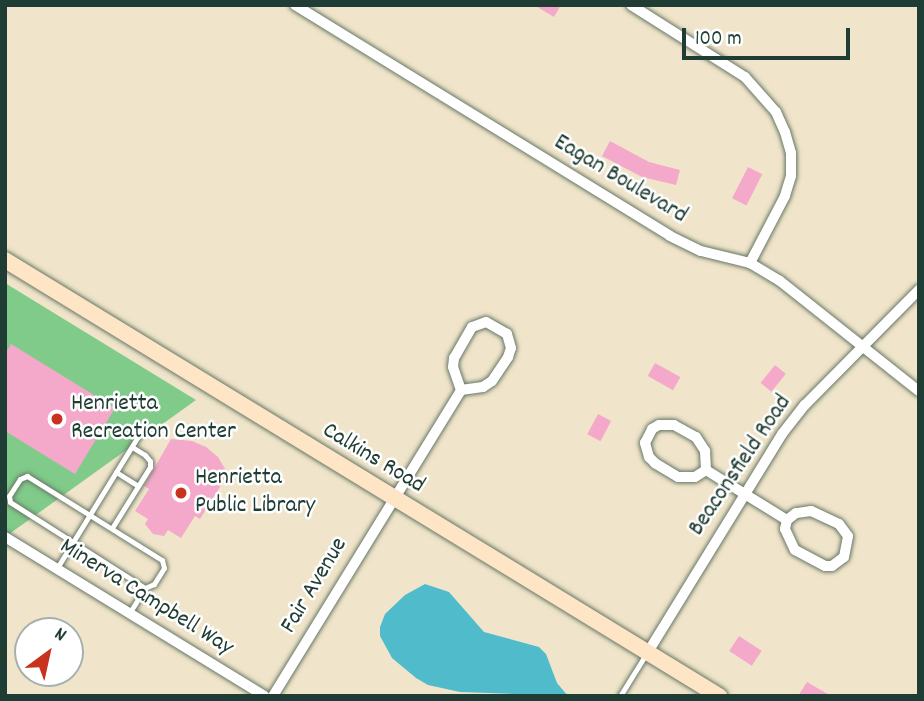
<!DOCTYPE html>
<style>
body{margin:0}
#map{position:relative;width:924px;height:701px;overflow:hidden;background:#f0e5ca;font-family:Dekko,sans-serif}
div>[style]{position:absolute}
.green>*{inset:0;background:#80cb89}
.water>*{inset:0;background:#50bccb}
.building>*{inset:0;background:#f4a9cb;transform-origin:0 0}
.roads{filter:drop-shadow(0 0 2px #687868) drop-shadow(0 0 2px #687868)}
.lane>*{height:5px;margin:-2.5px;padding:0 2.5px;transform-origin:2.5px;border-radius:2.5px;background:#fff}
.street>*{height:10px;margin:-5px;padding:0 5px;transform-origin:5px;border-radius:5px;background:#fff}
.secondary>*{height:16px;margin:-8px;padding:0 8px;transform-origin:8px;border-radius:8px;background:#fde5c5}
.dots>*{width:19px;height:19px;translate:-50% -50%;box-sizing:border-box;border:4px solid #fff;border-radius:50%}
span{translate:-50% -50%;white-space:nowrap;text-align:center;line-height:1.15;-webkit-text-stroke:5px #fff;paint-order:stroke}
.street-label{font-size:24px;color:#1f3d34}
.poi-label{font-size:24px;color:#1f3d34}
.left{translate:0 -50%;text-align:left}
.frame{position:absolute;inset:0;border:7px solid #1f3d34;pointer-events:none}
.north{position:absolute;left:14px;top:617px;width:70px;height:70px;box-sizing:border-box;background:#fff;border:2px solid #a5b1ae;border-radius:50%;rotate:33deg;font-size:19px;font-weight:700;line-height:28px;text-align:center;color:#1f3d34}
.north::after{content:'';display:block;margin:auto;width:24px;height:32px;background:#c8321e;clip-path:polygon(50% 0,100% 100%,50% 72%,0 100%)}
.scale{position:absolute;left:682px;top:28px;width:168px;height:32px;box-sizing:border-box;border:4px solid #1f3d34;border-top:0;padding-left:9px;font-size:21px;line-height:24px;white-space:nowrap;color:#1f3d34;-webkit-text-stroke:5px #fff;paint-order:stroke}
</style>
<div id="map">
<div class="green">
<div style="clip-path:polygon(5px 283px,196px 400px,5px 537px)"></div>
</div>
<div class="water">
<div style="clip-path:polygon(425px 584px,449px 592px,484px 632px,539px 647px,546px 654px,557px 683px,568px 696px,460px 692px,428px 685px,416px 678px,392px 658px,380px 636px,380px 627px,385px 614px,405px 595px)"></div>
</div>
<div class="building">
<div style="clip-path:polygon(534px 5px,561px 5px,554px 17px)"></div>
<div style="clip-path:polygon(610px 141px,649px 162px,680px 170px,676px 185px,642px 177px,602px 156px)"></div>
<div style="left:748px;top:167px;width:16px;height:35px;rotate:27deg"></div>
<div style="clip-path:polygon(11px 344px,115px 408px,75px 474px,5px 431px,5px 354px)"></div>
<div style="left:655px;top:363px;width:29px;height:15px;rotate:29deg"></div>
<div style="left:775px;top:365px;width:14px;height:23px;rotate:39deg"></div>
<div style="left:598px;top:414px;width:15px;height:23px;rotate:28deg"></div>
<div style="clip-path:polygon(171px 439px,192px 441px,206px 447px,218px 457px,228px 474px,200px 519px,195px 516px,181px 538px,168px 530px,164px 536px,153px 534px,145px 524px,148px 519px,135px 511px,149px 489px,144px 486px)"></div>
<div style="left:739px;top:636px;width:27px;height:18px;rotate:33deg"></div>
<div style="clip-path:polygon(807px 682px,831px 696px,798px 696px)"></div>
</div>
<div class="roads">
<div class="lane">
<div style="left:116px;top:472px;width:26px;rotate:32deg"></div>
<div style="left:27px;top:476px;width:159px;rotate:31.9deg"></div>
<div style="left:162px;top:560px;width:8px;rotate:76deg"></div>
<div style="left:164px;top:568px;width:19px;rotate:122deg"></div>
<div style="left:154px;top:584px;width:10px;rotate:156deg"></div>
<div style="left:145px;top:588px;width:160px;rotate:-147.5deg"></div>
<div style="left:10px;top:502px;width:6px;rotate:-99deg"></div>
<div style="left:9px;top:496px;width:20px;rotate:-57deg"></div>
<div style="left:20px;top:479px;width:8px;rotate:-23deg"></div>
<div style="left:112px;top:528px;width:72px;rotate:-58.1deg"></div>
<div style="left:150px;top:467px;width:6px;rotate:-90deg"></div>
<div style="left:150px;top:461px;width:8px;rotate:-130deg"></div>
<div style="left:145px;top:455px;width:15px;rotate:-148deg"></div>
<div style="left:57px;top:568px;width:162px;rotate:-58.4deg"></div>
<div style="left:130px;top:612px;width:28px;rotate:-58deg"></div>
<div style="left:620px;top:696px;width:49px;rotate:-58.2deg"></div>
</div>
<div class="street">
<div style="left:295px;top:5px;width:440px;rotate:31.6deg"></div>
<div style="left:670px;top:236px;width:34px;rotate:26deg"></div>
<div style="left:701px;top:251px;width:50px;rotate:13.8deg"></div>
<div style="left:750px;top:263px;width:35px;rotate:31deg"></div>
<div style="left:780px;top:281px;width:177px;rotate:38.4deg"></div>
<div style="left:631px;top:5px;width:135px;rotate:32.3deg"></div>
<div style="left:745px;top:77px;width:47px;rotate:48.5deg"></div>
<div style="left:776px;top:112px;width:22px;rotate:66deg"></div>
<div style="left:785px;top:132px;width:22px;rotate:74deg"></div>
<div style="left:791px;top:153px;width:23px;rotate:90deg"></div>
<div style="left:791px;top:176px;width:21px;rotate:107deg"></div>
<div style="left:785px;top:196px;width:76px;rotate:117.6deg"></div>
<div style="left:706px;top:470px;width:13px;rotate:148deg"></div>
<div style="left:695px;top:477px;width:17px;rotate:180deg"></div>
<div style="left:678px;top:477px;width:27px;rotate:-149deg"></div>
<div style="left:655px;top:463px;width:8px;rotate:-135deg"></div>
<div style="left:649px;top:457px;width:15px;rotate:-106deg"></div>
<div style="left:645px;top:443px;width:16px;rotate:-63deg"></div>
<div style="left:652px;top:429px;width:8px;rotate:-30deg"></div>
<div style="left:659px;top:425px;width:15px"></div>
<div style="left:674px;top:425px;width:25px;rotate:29deg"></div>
<div style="left:696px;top:437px;width:17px;rotate:57deg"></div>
<div style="left:705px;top:451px;width:19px;rotate:87deg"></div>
<div style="left:706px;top:470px;width:95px;rotate:31.7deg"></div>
<div style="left:787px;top:520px;width:9px;rotate:103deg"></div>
<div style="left:785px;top:529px;width:23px;rotate:65deg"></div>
<div style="left:795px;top:550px;width:34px;rotate:28deg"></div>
<div style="left:825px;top:566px;width:7px"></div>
<div style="left:832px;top:566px;width:15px;rotate:-37deg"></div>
<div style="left:844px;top:557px;width:21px;rotate:-79deg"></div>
<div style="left:848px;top:536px;width:15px;rotate:-127deg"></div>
<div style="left:839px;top:524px;width:31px;rotate:-155deg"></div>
<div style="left:811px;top:511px;width:15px;rotate:172deg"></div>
<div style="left:796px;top:513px;width:11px;rotate:142deg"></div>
<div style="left:5px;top:537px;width:304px;rotate:31.5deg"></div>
<div style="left:648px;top:652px;width:256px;rotate:-58.4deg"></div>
<div style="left:782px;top:434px;width:37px;rotate:-52deg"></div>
<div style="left:805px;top:405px;width:162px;rotate:-45.3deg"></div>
<div style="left:273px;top:696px;width:359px;rotate:-58.4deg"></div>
<div style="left:461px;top:390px;width:22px;rotate:-8deg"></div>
<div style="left:483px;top:387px;width:11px;rotate:-34deg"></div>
<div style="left:492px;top:381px;width:29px;rotate:-56deg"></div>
<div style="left:508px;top:357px;width:9px;rotate:-72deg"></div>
<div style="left:511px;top:348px;width:15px;rotate:-106deg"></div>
<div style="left:507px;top:334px;width:24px;rotate:-150deg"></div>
<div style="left:486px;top:322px;width:15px;rotate:160deg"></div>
<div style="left:472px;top:327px;width:36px;rotate:120deg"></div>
<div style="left:454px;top:358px;width:9px;rotate:96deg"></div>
<div style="left:453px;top:367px;width:24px;rotate:71deg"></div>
</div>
<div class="secondary">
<div style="left:5px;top:260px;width:837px;rotate:31.41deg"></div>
</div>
</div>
<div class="dots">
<div style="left:57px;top:419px;background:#c8321e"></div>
<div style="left:181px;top:493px;background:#c8321e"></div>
</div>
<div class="street-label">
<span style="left:620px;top:180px;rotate:31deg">Eagan Boulevard</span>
<span style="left:373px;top:459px;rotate:31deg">Calkins Road</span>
<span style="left:741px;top:466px;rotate:-56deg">Beaconsfield Road</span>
<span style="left:315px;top:586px;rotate:-59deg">Fair Avenue</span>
<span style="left:146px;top:598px;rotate:32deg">Minerva Campbell Way</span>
</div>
<div class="poi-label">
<span class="left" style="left:71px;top:419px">Henrietta<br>Recreation Center</span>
<span class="left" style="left:195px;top:493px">Henrietta<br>Public Library</span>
</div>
<div class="frame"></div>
<div class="north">N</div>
<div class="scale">100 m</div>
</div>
